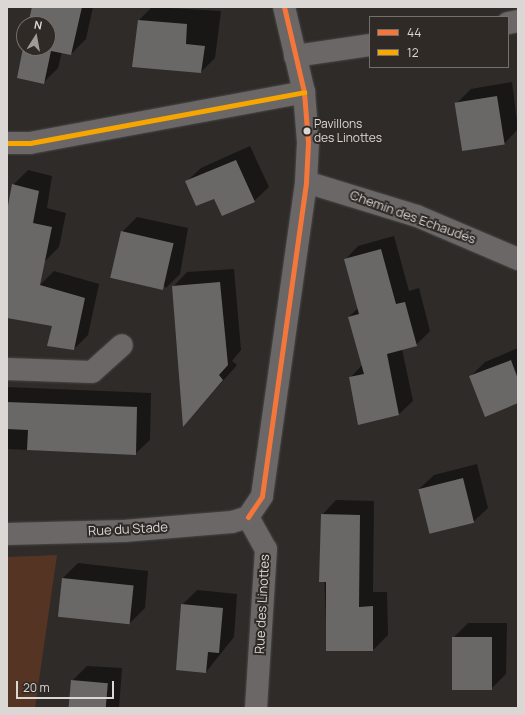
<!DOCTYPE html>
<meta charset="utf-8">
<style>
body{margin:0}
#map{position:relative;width:525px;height:715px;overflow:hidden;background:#2e2b29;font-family:Manrope,sans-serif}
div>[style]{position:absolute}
.green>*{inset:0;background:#563423}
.shadow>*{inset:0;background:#0007}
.building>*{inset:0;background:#6a6867;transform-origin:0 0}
.roads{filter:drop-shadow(0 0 1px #494745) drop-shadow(0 0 1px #494745)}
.minor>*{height:22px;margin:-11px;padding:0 11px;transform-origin:11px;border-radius:11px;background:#6a6766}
.bus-1>*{height:5px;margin:-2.5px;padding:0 2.5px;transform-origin:2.5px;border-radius:2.5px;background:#f5763a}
.bus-2>*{height:5px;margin:-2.5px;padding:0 2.5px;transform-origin:2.5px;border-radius:2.5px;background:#f7a600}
.dots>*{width:11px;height:11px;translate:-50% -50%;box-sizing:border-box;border:2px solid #302a27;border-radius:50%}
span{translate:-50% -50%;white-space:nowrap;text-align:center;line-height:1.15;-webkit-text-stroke:4px #302a27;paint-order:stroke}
.bus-label{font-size:12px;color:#dbd7d5}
.left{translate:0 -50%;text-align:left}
.street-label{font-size:13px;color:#dbd7d5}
.frame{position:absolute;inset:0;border:8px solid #dbd7d5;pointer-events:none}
.legend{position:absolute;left:369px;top:16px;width:140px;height:52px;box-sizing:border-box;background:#302a27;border:1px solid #746f6d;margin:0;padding:5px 7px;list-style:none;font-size:12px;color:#dbd7d5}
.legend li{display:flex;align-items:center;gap:8px;height:20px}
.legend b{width:20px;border:1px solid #746f6d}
.north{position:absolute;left:16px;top:16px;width:40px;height:40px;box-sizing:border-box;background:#302a27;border:1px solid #746f6d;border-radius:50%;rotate:11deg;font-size:11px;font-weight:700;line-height:16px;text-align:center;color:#dbd7d5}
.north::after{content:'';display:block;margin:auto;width:14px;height:18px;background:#9e9b99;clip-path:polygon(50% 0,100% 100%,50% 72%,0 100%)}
.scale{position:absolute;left:16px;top:681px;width:98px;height:18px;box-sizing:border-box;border:2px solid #dbd7d5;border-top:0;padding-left:5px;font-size:12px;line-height:14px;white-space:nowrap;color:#dbd7d5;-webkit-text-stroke:3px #302a27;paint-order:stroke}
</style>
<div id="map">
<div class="green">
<div style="clip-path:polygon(57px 555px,35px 708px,7px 708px,7px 557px)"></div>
</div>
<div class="shadow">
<div style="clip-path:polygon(33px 7px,93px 7px,86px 39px,71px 54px,62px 52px,58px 68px,43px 83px,18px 78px,24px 48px,48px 48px,48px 24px,29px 24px)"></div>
<div style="clip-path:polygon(152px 7px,221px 11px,215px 58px,201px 72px,139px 20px)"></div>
<div style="clip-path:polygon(512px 82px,518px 129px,505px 143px,456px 104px,471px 89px)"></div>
<div style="clip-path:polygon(250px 146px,269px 187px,254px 201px,214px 197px,186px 182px,201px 168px)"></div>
<div style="clip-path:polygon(28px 170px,52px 176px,47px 208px,66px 213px,59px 247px,45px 261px,7px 252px,7px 216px,13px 185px)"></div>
<div style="clip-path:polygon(137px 217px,188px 228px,180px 274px,166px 288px,122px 232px)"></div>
<div style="clip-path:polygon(394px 236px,409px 291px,419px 288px,430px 331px,416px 345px,402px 349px,413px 401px,399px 414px,350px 378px,362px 365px,349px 317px,358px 308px,345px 260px,358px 246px)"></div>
<div style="clip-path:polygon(234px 269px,241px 350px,232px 361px,237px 365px,184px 425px,173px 287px,187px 272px)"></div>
<div style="clip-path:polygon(54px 271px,99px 284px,88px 335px,74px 349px,53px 325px,40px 285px)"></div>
<div style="clip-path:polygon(518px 348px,518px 402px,470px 377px,485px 362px)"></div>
<div style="clip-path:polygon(7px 387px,151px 393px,150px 440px,135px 454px,7px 449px)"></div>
<div style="clip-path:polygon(477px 464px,488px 508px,473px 522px,419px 489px,434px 475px)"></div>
<div style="clip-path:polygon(336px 500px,374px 501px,373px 592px,387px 592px,388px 635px,373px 650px,327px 650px,322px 515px)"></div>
<div style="clip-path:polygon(78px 563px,148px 571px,145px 608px,130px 623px,60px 616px,63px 578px)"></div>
<div style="clip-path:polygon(197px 590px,237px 594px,234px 637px,206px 672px,182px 605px)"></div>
<div style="clip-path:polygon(468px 623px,507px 623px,506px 674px,491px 689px,453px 638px)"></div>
<div style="clip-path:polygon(87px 666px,122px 668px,119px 708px,70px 708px,72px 681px)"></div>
<div style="clip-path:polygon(334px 707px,375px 708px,333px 708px)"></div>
</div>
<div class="building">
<div style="clip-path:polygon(32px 7px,82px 7px,71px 55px,51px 51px,44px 84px,17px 78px,24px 43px,24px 48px,48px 48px,48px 24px,28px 24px)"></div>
<div style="clip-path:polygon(138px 20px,187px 24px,186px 44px,205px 46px,201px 73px,132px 67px)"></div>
<div style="left:497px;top:96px;width:49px;height:43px;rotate:81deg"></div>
<div style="clip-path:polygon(236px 160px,255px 202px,222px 216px,214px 199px,196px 206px,185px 181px)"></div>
<div style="clip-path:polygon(12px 184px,39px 191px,33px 223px,52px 227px,40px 285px,85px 298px,74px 350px,47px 346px,52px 326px,7px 318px,7px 211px)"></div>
<div style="left:121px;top:231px;width:54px;height:48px;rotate:13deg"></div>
<div style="clip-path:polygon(381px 249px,396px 304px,405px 302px,417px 346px,387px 354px,399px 415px,358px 425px,349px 377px,364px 374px,348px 317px,359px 314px,344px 259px)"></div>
<div style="clip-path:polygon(220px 282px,228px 365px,219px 375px,223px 380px,183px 427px,172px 286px)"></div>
<div style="clip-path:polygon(511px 360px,518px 379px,518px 403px,485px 417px,469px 376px)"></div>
<div style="clip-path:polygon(7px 402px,137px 407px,136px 455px,27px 450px,28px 430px,7px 429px)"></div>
<div style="left:463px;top:478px;width:46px;height:46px;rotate:76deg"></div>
<div style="clip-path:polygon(321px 514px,360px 515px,359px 607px,373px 606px,373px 651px,326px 651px,326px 582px,319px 582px)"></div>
<div style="left:62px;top:578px;width:72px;height:39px;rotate:6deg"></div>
<div style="clip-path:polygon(181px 604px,223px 608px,219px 653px,208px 652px,206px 673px,176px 670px)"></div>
<div style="left:452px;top:637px;width:40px;height:53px"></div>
<div style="left:71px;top:680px;width:37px;height:28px;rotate:5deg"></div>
</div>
<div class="roads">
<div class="minor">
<div style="left:508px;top:23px;width:10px;rotate:-11deg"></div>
<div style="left:295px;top:56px;width:76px;rotate:-8.3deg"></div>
<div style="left:7px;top:143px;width:23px"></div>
<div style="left:30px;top:143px;width:279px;rotate:-10.5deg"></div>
<div style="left:306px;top:182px;width:116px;rotate:17deg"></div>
<div style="left:417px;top:216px;width:110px;rotate:23.1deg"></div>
<div style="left:7px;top:369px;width:85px;rotate:2deg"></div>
<div style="left:92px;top:372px;width:40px;rotate:-42deg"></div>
<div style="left:248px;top:517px;width:25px;rotate:-56deg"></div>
<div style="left:262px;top:496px;width:317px;rotate:-82deg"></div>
<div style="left:306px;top:182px;width:40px;rotate:-87.1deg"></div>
<div style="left:308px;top:142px;width:50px;rotate:-94.6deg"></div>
<div style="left:304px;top:92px;width:87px;rotate:-103.2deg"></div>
<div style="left:248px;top:517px;width:37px;rotate:61deg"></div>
<div style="left:266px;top:549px;width:159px;rotate:93.6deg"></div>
<div style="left:7px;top:534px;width:117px;rotate:-1.5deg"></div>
<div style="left:124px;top:531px;width:108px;rotate:-4.8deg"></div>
<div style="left:232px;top:522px;width:17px;rotate:-17deg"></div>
</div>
</div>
<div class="bus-1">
<div style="left:248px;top:517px;width:25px;rotate:-56deg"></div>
<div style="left:262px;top:496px;width:317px;rotate:-82deg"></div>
<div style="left:306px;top:182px;width:40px;rotate:-87.1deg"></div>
<div style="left:308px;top:142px;width:50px;rotate:-94.6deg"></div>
<div style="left:304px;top:92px;width:87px;rotate:-103.2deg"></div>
</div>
<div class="bus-2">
<div style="left:7px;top:143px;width:23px"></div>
<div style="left:30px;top:143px;width:279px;rotate:-10.5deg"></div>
</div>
<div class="dots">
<div style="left:307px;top:131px;background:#dbd7d5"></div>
</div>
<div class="bus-label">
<span class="left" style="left:314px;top:131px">Pavillons<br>des Linottes</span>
</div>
<div class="street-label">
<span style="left:413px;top:217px;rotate:20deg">Chemin des Echaudés</span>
<span style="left:128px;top:529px;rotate:-3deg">Rue du Stade</span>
<span style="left:262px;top:604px;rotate:-87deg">Rue des Linottes</span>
</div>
<div class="frame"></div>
<ul class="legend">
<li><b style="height:5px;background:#f5763a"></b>44</li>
<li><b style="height:5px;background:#f7a600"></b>12</li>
</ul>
<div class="north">N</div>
<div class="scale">20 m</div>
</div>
